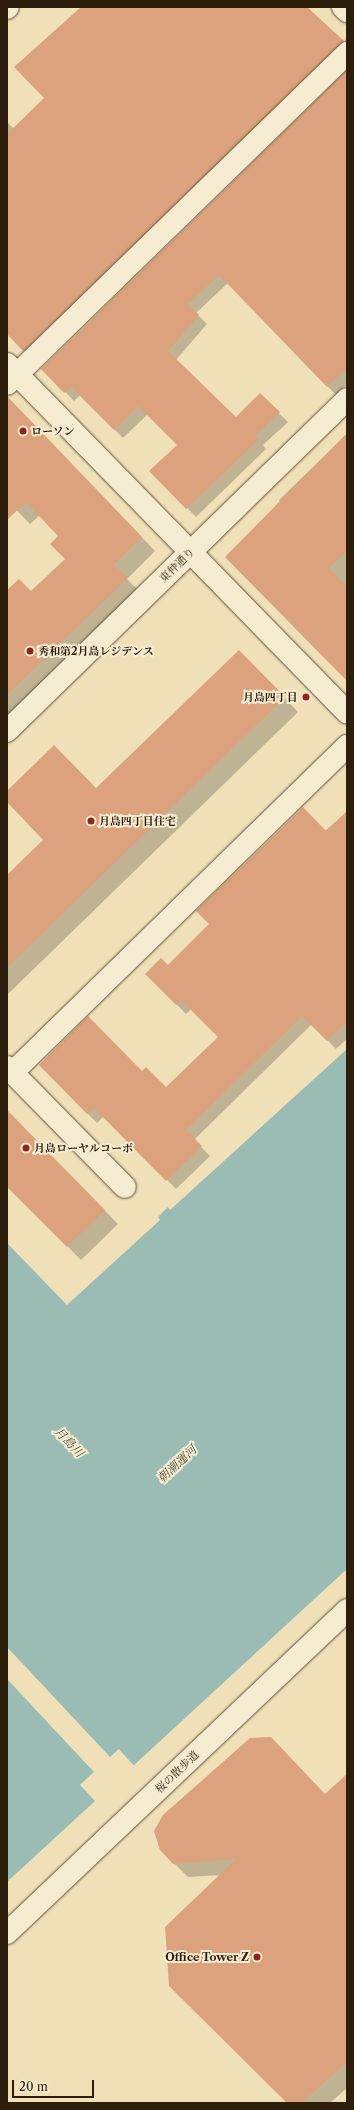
<!DOCTYPE html>
<meta charset="utf-8">
<style>
body{margin:0}
#map{position:relative;width:354px;height:2110px;overflow:hidden;background:#f0e0b8;font-family:"Libre Caslon Text","Noto Serif JP",serif}
div>[style]{position:absolute}
.water>*{inset:0;background:#9bbcb4}
.pier>*{inset:0;background:#f0e0b8}
.shadow>*{inset:0;background:#0003}
.building>*{inset:0;background:#dca17d}
.roads{filter:drop-shadow(0 0 1px #5e4e36) drop-shadow(0 0 1px #5e4e36)}
.pedestrian>*{height:22px;margin:-11px;padding:0 11px;transform-origin:11px;border-radius:11px;background:#f5ebd1}
.minor>*{height:22px;margin:-11px;padding:0 11px;transform-origin:11px;border-radius:11px;background:#f5ebd1}
.tertiary>*{height:22px;margin:-11px;padding:0 11px;transform-origin:11px;border-radius:11px;background:#f5ebd1}
.secondary>*{height:22px;margin:-11px;padding:0 11px;transform-origin:11px;border-radius:11px;background:#f5ebd1}
.dots>*{width:11px;height:11px;translate:-50% -50%;box-sizing:border-box;border:2px solid #f5ebd1;border-radius:50%}
span{translate:-50% -50%;white-space:nowrap;text-align:center;line-height:1.15;-webkit-text-stroke:4px #f5ebd1;paint-order:stroke}
.poi-label{font-size:11px;color:#2d1d0b;font-weight:700}
.left{translate:0 -50%;text-align:left}
.right{translate:-100% -50%;text-align:right}
.street-label{font-size:11px;color:#2d1d0b}
.water-label{font-size:12px;color:#4e4d3e;font-style:italic}
.frame{position:absolute;inset:0;border:8px solid #2d1d0b;pointer-events:none}
.scale{position:absolute;left:12px;top:2080px;width:82px;height:18px;box-sizing:border-box;border:2px solid #2d1d0b;border-top:0;padding-left:5px;font-size:12px;line-height:14px;white-space:nowrap;color:#2d1d0b;-webkit-text-stroke:3px #f5ebd1;paint-order:stroke}
</style>
<div id="map">
<div class="water">
<div style="clip-path:polygon(347px 1049px,347px 1569px,7px 1882px,7px 1243px,67px 1305px,160px 1220px,158px 1217px,168px 1207px,170px 1210px)"></div>
</div>
<div class="pier">
<div style="clip-path:polygon(7px 1647px,110px 1757px,119px 1749px,135px 1767px,96px 1802px,80px 1785px,94px 1772px,7px 1679px)"></div>
</div>
<div class="shadow">
<div style="clip-path:polygon(82px 7px,307px 7px,347px 46px,35px 361px,7px 333px,7px 122px,14px 129px,46px 98px,15px 67px)"></div>
<div style="clip-path:polygon(347px 70px,347px 384px,336px 395px,228px 283px,196px 313px,207px 324px,176px 360px,236px 418px,260px 395px,288px 422px,263px 445px,266px 449px,196px 517px,151px 471px,178px 445px,148px 414px,123px 438px,80px 395px,74px 401px,44px 370px)"></div>
<div style="clip-path:polygon(7px 416px,30px 421px,155px 551px,127px 579px,140px 592px,7px 721px,7px 592px,31px 593px,66px 559px,60px 536px,40px 515px,30px 524px,7px 500px)"></div>
<div style="clip-path:polygon(347px 434px,347px 680px,279px 500px)"></div>
<div style="clip-path:polygon(252px 665px,298px 712px,7px 995px,7px 877px,45px 840px,7px 801px,7px 792px,96px 790px)"></div>
<div style="clip-path:polygon(347px 812px,347px 1039px,336px 1049px,312px 1024px,194px 1140px,210px 1156px,176px 1189px,104px 1116px,97px 1123px,40px 1065px,142px 1072px,166px 1088px,219px 1037px,191px 1009px,186px 1014px,147px 974px,168px 966px)"></div>
<div style="clip-path:polygon(7px 1111px,118px 1224px,81px 1260px,7px 1185px)"></div>
<div style="clip-path:polygon(347px 1775px,347px 2088px,330px 2103px,288px 2103px,221px 1875px,188px 1877px,174px 1863px,325px 1795px)"></div>
</div>
<div class="building">
<div style="clip-path:polygon(81px 7px,307px 7px,344px 41px,23px 351px,7px 334px,7px 134px,44px 98px,14px 67px)"></div>
<div style="clip-path:polygon(347px 70px,347px 368px,327px 387px,219px 275px,188px 304px,199px 315px,168px 351px,236px 417px,260px 393px,280px 412px,255px 436px,258px 440px,186px 509px,149px 471px,177px 445px,138px 406px,114px 430px,71px 387px,64px 393px,41px 369px)"></div>
<div style="clip-path:polygon(7px 396px,142px 537px,114px 565px,128px 578px,7px 695px,7px 590px,19px 579px,31px 591px,65px 559px,50px 544px,58px 536px,26px 502px,7px 520px)"></div>
<div style="clip-path:polygon(347px 433px,347px 551px,329px 568px,347px 587px,347px 681px,225px 557px)"></div>
<div style="clip-path:polygon(239px 650px,285px 697px,7px 968px,7px 875px,43px 840px,7px 802px,7px 791px,54px 745px,96px 788px)"></div>
<div style="clip-path:polygon(303px 807px,326px 831px,347px 811px,347px 1021px,327px 1041px,302px 1016px,186px 1130px,202px 1146px,166px 1181px,94px 1108px,87px 1114px,39px 1065px,88px 1016px,142px 1071px,146px 1067px,166px 1087px,218px 1037px,181px 1000px,176px 1005px,145px 974px,161px 958px,168px 965px,209px 924px,196px 911px)"></div>
<div style="clip-path:polygon(7px 1110px,105px 1210px,67px 1247px,7px 1187px)"></div>
<div style="clip-path:polygon(271px 1737px,325px 1794px,347px 1774px,347px 2062px,301px 2103px,287px 2103px,169px 1986px,165px 1927px,236px 1859px,173px 1864px,160px 1850px,154px 1831px,163px 1815px,250px 1738px)"></div>
</div>
<div class="roads">
<div class="pedestrian">
<div style="left:7px;top:1933px;width:469px;rotate:-43.5deg"></div>
</div>
<div class="minor">
<div style="left:343px;top:7px;width:6px;rotate:45deg"></div>
<div style="left:7px;top:364px;width:487px;rotate:45.7deg"></div>
<div style="left:7px;top:384px;width:475px;rotate:-44.2deg"></div>
<div style="left:7px;top:1067px;width:168px;rotate:45.5deg"></div>
<div style="left:13px;top:1072px;width:467px;rotate:-44.3deg"></div>
</div>
<div class="tertiary">
<div style="left:7px;top:731px;width:475px;rotate:-44.3deg"></div>
</div>
<div class="secondary">
<div style="left:7px;top:8px;width:1px;rotate:-45deg"></div>
</div>
</div>
<div class="dots">
<div style="left:23px;top:431px;background:#8f2418"></div>
<div style="left:30px;top:651px;background:#8f2418"></div>
<div style="left:306px;top:697px;background:#8f2418"></div>
<div style="left:91px;top:821px;background:#8f2418"></div>
<div style="left:26px;top:1148px;background:#8f2418"></div>
<div style="left:257px;top:1957px;background:#8f2418"></div>
</div>
<div class="poi-label">
<span class="left" style="left:31px;top:431px">ローソン</span>
<span class="left" style="left:38px;top:651px">秀和第2月島レジデンス</span>
<span class="right" style="left:298px;top:697px">月島四丁目</span>
<span class="left" style="left:99px;top:821px">月島四丁目住宅</span>
<span class="left" style="left:34px;top:1148px">月島ローヤルコーポ</span>
<span class="right" style="left:249px;top:1957px">Office Tower Z</span>
</div>
<div class="street-label">
<span style="left:177px;top:565px;rotate:-44deg">東仲通り</span>
<span style="left:177px;top:1772px;rotate:-44deg">桜の散歩道</span>
</div>
<div class="water-label">
<span style="left:69px;top:1442px;rotate:46deg">月島川</span>
<span style="left:177px;top:1464px;rotate:-43deg">朝潮運河</span>
</div>
<div class="frame"></div>
<div class="scale">20 m</div>
</div>
